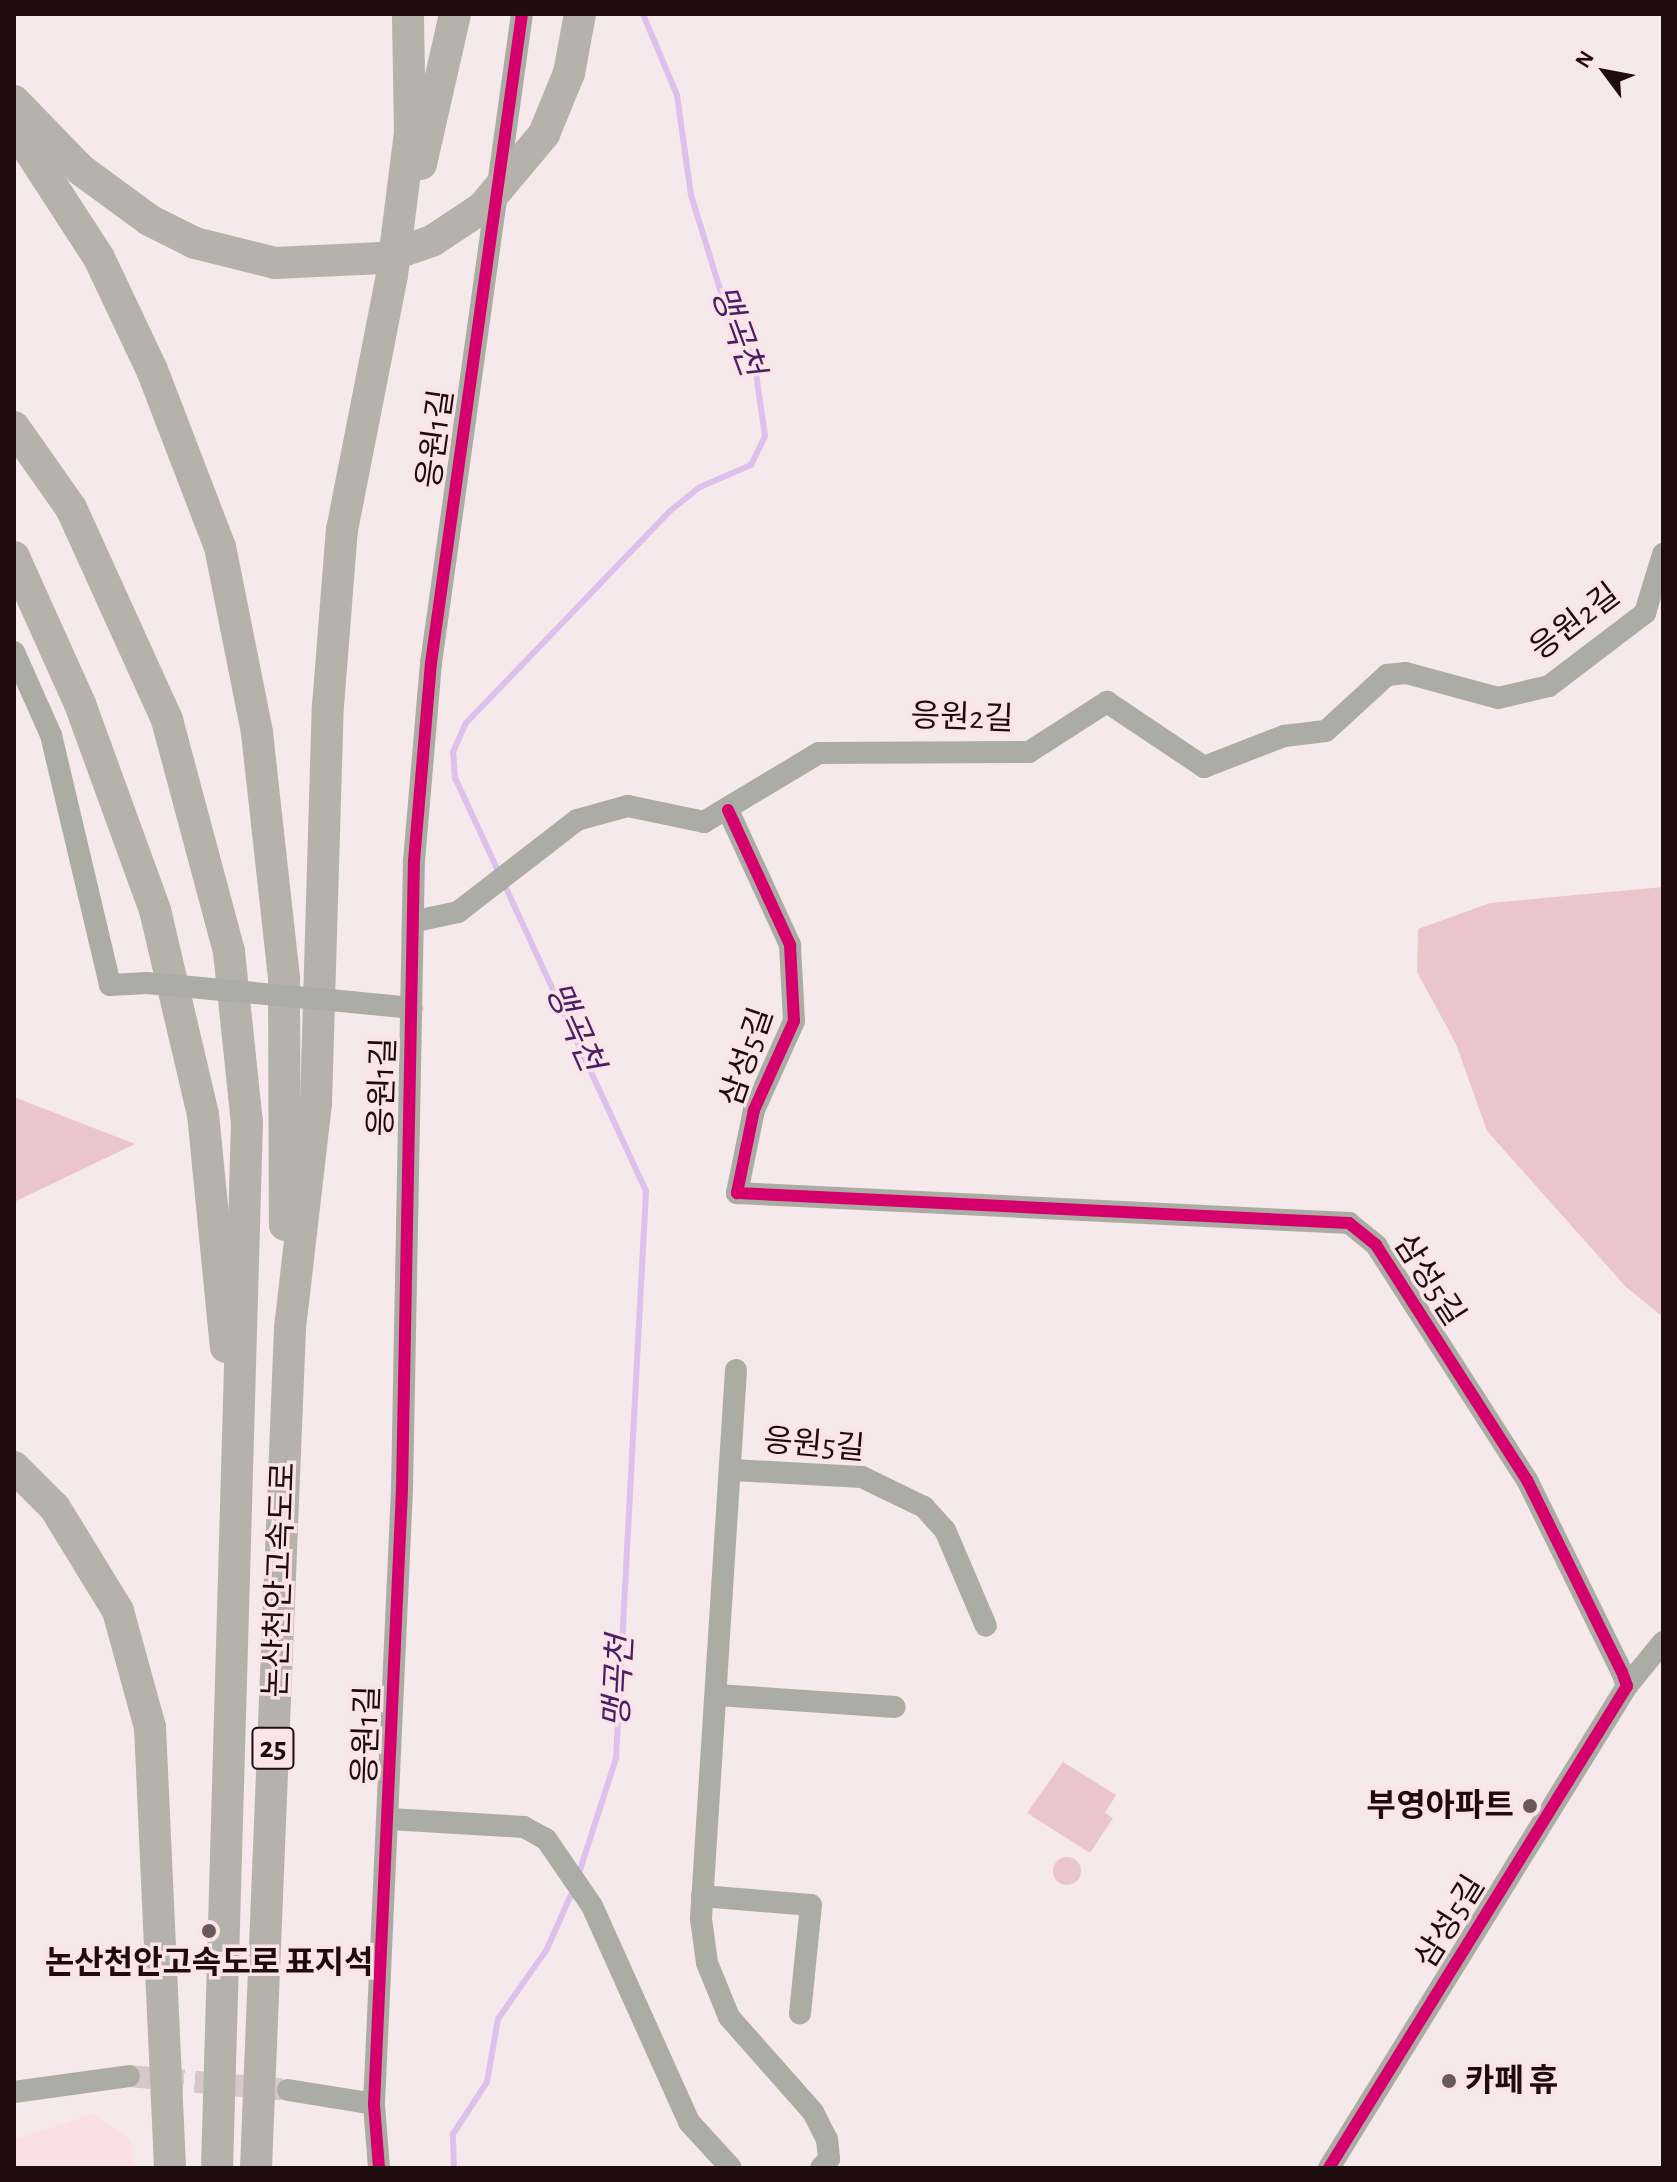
<!DOCTYPE html>
<meta charset="utf-8">
<style>
body{margin:0}
#map{position:relative;width:1677px;height:2182px;overflow:hidden;background:#f6e9eb;font-family:"Alegreya Sans","Noto Sans KR",sans-serif}
div>[style]{position:absolute}
.built>*{inset:0;background:#fae0e3}
.green>*{inset:0;background:#eac6cc}
.round{border-radius:50%}
.stream>*{height:6px;margin:-3px;padding:0 3px;transform-origin:3px;border-radius:3px;background:#dcc1ed}
.minor-tunnel>*{height:22px;margin-top:-11px;transform-origin:0;background:repeating-linear-gradient(90deg,#d6c8ca 0 22px,transparent 0 33px)}
.minor>*{height:22px;margin:-11px;padding:0 11px;transform-origin:11px;border-radius:11px;background:#abada5}
.highway>*{height:32px;margin:-16px;padding:0 16px;transform-origin:16px;border-radius:16px;background:#b5b2ab}
.minor-bridge>*{height:22px;margin:-11px;padding:0 11px;transform-origin:11px;border-radius:11px;background:#abada5}
.highway-bridge>*{height:32px;margin:-16px;padding:0 16px;transform-origin:16px;border-radius:16px;background:#b5b2ab}
.cycleway>*{height:12px;margin:-6px;padding:0 6px;transform-origin:6px;border-radius:6px;background:#d6006c}
.dots>*{width:22px;height:22px;translate:-50% -50%;box-sizing:border-box;border:4px solid #fbe4e7;border-radius:50%}
span{translate:-50% -50%;white-space:nowrap;text-align:center;line-height:1.15;-webkit-text-stroke:7px #fbe4e7;paint-order:stroke}
.shield-label span{padding:2px 6px;background:#fbe4e7;border:2px solid;border-radius:6px;-webkit-text-stroke-width:0}
.shield-label{font-size:30px;color:#1e0c0f;font-weight:700}
.street-label{font-size:32px;color:#1e0c0f}
.poi-label{font-size:32px;color:#1e0c0f;font-weight:700}
.right{translate:-100% -50%;text-align:right}
.left{translate:0 -50%;text-align:left}
.water-label{font-size:34px;color:#491f66;font-style:italic}
.frame{position:absolute;inset:0;border:16px solid #1e0c0f;pointer-events:none}
.north{position:absolute;left:1565px;top:32px;width:80px;height:80px;-webkit-text-stroke:6px #fbe4e7;paint-order:stroke;rotate:302deg;font-size:22px;font-weight:700;line-height:32px;text-align:center;color:#1e0c0f}
.north::after{content:'';display:block;margin:auto;width:28px;height:36px;background:#1e0c0f;clip-path:polygon(50% 0,100% 100%,50% 72%,0 100%)}
</style>
<div id="map">
<div class="built">
<div style="clip-path:polygon(93px 2114px,131px 2140px,133px 2168px,14px 2168px,14px 2140px)"></div>
</div>
<div class="green">
<div style="clip-path:polygon(1663px 887px,1663px 1317px,1626px 1287px,1487px 1131px,1456px 1044px,1417px 972px,1418px 929px,1490px 903px)"></div>
<div style="clip-path:polygon(14px 1097px,135px 1144px,14px 1202px)"></div>
<div style="clip-path:polygon(1063px 1762px,1116px 1795px,1105px 1813px,1113px 1818px,1090px 1853px,1027px 1813px)"></div>
<div class="round" style="left:1053px;top:1857px;width:28px;height:28px"></div>
</div>
<div class="stream">
<div style="left:578px;top:1876px;width:124px;rotate:-72.1deg"></div>
<div style="left:616px;top:1758px;width:568px;rotate:-86.97deg"></div>
<div style="left:646px;top:1191px;width:455px;rotate:-114.8deg"></div>
<div style="left:455px;top:778px;width:26px;rotate:-94deg"></div>
<div style="left:453px;top:752px;width:32px;rotate:-66deg"></div>
<div style="left:466px;top:723px;width:294px;rotate:-46.1deg"></div>
<div style="left:670px;top:511px;width:38px;rotate:-39deg"></div>
<div style="left:700px;top:487px;width:56px;rotate:-23.3deg"></div>
<div style="left:751px;top:465px;width:32px;rotate:-64deg"></div>
<div style="left:765px;top:436px;width:77px;rotate:-98.2deg"></div>
<div style="left:754px;top:360px;width:55px;rotate:-119.4deg"></div>
<div style="left:727px;top:312px;width:122px;rotate:-107.1deg"></div>
<div style="left:691px;top:195px;width:101px;rotate:-98deg"></div>
<div style="left:677px;top:95px;width:88px;rotate:-112.8deg"></div>
<div style="left:454px;top:2168px;width:34px;rotate:-92deg"></div>
<div style="left:453px;top:2134px;width:62px;rotate:-56.8deg"></div>
<div style="left:487px;top:2082px;width:64px;rotate:-80.1deg"></div>
<div style="left:498px;top:2019px;width:85px;rotate:-55deg"></div>
<div style="left:547px;top:1949px;width:64px;rotate:-66.2deg"></div>
</div>
<div class="minor-tunnel">
<div style="left:129px;top:2076px;width:160px;rotate:5deg"></div>
</div>
<div class="minor">
<div style="left:14px;top:652px;width:91px;rotate:66deg"></div>
<div style="left:51px;top:735px;width:257px;rotate:76.7deg"></div>
<div style="left:110px;top:985px;width:37px;rotate:-3deg"></div>
<div style="left:728px;top:810px;width:149px;rotate:65.3deg"></div>
<div style="left:790px;top:945px;width:76px;rotate:87deg"></div>
<div style="left:794px;top:1021px;width:98px;rotate:114.2deg"></div>
<div style="left:754px;top:1110px;width:85px;rotate:101.6deg"></div>
<div style="left:737px;top:1193px;width:613px;rotate:2.81deg"></div>
<div style="left:1349px;top:1223px;width:35px;rotate:39deg"></div>
<div style="left:1376px;top:1245px;width:279px;rotate:57.3deg"></div>
<div style="left:1527px;top:1480px;width:214px;rotate:63.7deg"></div>
<div style="left:1622px;top:1672px;width:15px;rotate:70deg"></div>
<div style="left:1627px;top:1686px;width:567px;rotate:121.73deg"></div>
<div style="left:416px;top:921px;width:43px;rotate:-12.1deg"></div>
<div style="left:458px;top:912px;width:150px;rotate:-37.7deg"></div>
<div style="left:577px;top:820px;width:53px;rotate:-15.4deg"></div>
<div style="left:628px;top:806px;width:78px;rotate:11.9deg"></div>
<div style="left:704px;top:822px;width:134px;rotate:-31deg"></div>
<div style="left:819px;top:753px;width:210px;rotate:-0.3deg"></div>
<div style="left:1029px;top:752px;width:93px;rotate:-32.7deg"></div>
<div style="left:1107px;top:702px;width:117px;rotate:33.8deg"></div>
<div style="left:1204px;top:767px;width:86px;rotate:-21.2deg"></div>
<div style="left:1284px;top:736px;width:42px;rotate:-6.8deg"></div>
<div style="left:1326px;top:731px;width:83px;rotate:-42.6deg"></div>
<div style="left:1387px;top:675px;width:19px;rotate:-6deg"></div>
<div style="left:1406px;top:673px;width:95px;rotate:15.2deg"></div>
<div style="left:1498px;top:698px;width:52px;rotate:-13.2deg"></div>
<div style="left:1549px;top:686px;width:121px;rotate:-37.2deg"></div>
<div style="left:1645px;top:613px;width:62px;rotate:-73deg"></div>
<div style="left:351px;top:1002px;width:61px;rotate:5.6deg"></div>
<div style="left:736px;top:1370px;width:550px;rotate:93.65deg"></div>
<div style="left:701px;top:1919px;width:44px;rotate:82.2deg"></div>
<div style="left:707px;top:1963px;width:58px;rotate:67.8deg"></div>
<div style="left:729px;top:2017px;width:127px;rotate:48.5deg"></div>
<div style="left:813px;top:2112px;width:30px;rotate:63deg"></div>
<div style="left:827px;top:2139px;width:20px;rotate:84deg"></div>
<div style="left:829px;top:2159px;width:12px;rotate:132deg"></div>
<div style="left:733px;top:1470px;width:129px;rotate:3.1deg"></div>
<div style="left:862px;top:1477px;width:69px;rotate:25.8deg"></div>
<div style="left:924px;top:1507px;width:31px;rotate:48deg"></div>
<div style="left:945px;top:1530px;width:104px;rotate:66.9deg"></div>
<div style="left:1627px;top:1686px;width:57px;rotate:-50.7deg"></div>
<div style="left:718px;top:1695px;width:177px;rotate:3.9deg"></div>
<div style="left:390px;top:1819px;width:134px;rotate:3.4deg"></div>
<div style="left:524px;top:1827px;width:25px;rotate:29deg"></div>
<div style="left:546px;top:1839px;width:81px;rotate:55.5deg"></div>
<div style="left:592px;top:1906px;width:237px;rotate:65.8deg"></div>
<div style="left:689px;top:2122px;width:62px;rotate:47.6deg"></div>
<div style="left:702px;top:1896px;width:109px;rotate:4.7deg"></div>
<div style="left:811px;top:1905px;width:109px;rotate:95.8deg"></div>
<div style="left:288px;top:2090px;width:87px;rotate:9.2deg"></div>
<div style="left:14px;top:2092px;width:116px;rotate:-7.9deg"></div>
<div style="left:379px;top:2168px;width:64px;rotate:-94.5deg"></div>
<div style="left:374px;top:2104px;width:616px;rotate:-87.39deg"></div>
<div style="left:402px;top:1489px;width:628px;rotate:-88.91deg"></div>
<div style="left:414px;top:861px;width:199px;rotate:-85.1deg"></div>
<div style="left:431px;top:663px;width:655px;rotate:-82.02deg"></div>
</div>
<div class="highway">
<div style="left:14px;top:101px;width:96px;rotate:45.8deg"></div>
<div style="left:81px;top:170px;width:84px;rotate:36.3deg"></div>
<div style="left:149px;top:220px;width:51px;rotate:26.6deg"></div>
<div style="left:195px;top:243px;width:82px;rotate:14deg"></div>
<div style="left:14px;top:127px;width:156px;rotate:57deg"></div>
<div style="left:99px;top:258px;width:124px;rotate:64.7deg"></div>
<div style="left:152px;top:370px;width:190px;rotate:69deg"></div>
<div style="left:220px;top:547px;width:190px;rotate:78.7deg"></div>
<div style="left:257px;top:733px;width:247px;rotate:83.7deg"></div>
<div style="left:284px;top:979px;width:246px;rotate:89.8deg"></div>
<div style="left:421px;top:164px;width:154px;rotate:-77.2deg"></div>
<div style="left:14px;top:427px;width:99px;rotate:54.9deg"></div>
<div style="left:71px;top:508px;width:233px;rotate:65.6deg"></div>
<div style="left:167px;top:720px;width:240px;rotate:75deg"></div>
<div style="left:229px;top:952px;width:171px;rotate:84deg"></div>
<div style="left:247px;top:1122px;width:1046px;rotate:91.64deg"></div>
<div style="left:14px;top:557px;width:161px;rotate:65.8deg"></div>
<div style="left:80px;top:704px;width:219px;rotate:70deg"></div>
<div style="left:155px;top:910px;width:210px;rotate:76.8deg"></div>
<div style="left:203px;top:1114px;width:234px;rotate:84.4deg"></div>
<div style="left:14px;top:1467px;width:58px;rotate:45deg"></div>
<div style="left:55px;top:1508px;width:121px;rotate:58.5deg"></div>
<div style="left:118px;top:1611px;width:120px;rotate:74.6deg"></div>
<div style="left:150px;top:1727px;width:441px;rotate:87.4deg"></div>
<div style="left:256px;top:2168px;width:841px;rotate:-87.68deg"></div>
<div style="left:290px;top:1328px;width:226px;rotate:-83.4deg"></div>
<div style="left:316px;top:1103px;width:397px;rotate:-88.3deg"></div>
<div style="left:328px;top:706px;width:177px;rotate:-85.5deg"></div>
<div style="left:342px;top:530px;width:260px;rotate:-78.9deg"></div>
<div style="left:392px;top:275px;width:144px;rotate:-82.8deg"></div>
<div style="left:410px;top:132px;width:118px;rotate:-91deg"></div>
</div>
<div class="minor-bridge">
<div style="left:147px;top:983px;width:205px;rotate:5.3deg"></div>
</div>
<div class="highway-bridge">
<div style="left:275px;top:263px;width:107px;rotate:-2.7deg"></div>
<div style="left:382px;top:258px;width:53px;rotate:-18.8deg"></div>
<div style="left:432px;top:241px;width:60px;rotate:-33.4deg"></div>
<div style="left:482px;top:208px;width:97px;rotate:-50deg"></div>
<div style="left:544px;top:134px;width:66px;rotate:-67.7deg"></div>
<div style="left:569px;top:73px;width:60px;rotate:-79.4deg"></div>
</div>
<div class="cycleway">
<div style="left:728px;top:810px;width:149px;rotate:65.3deg"></div>
<div style="left:790px;top:945px;width:76px;rotate:87deg"></div>
<div style="left:794px;top:1021px;width:98px;rotate:114.2deg"></div>
<div style="left:754px;top:1110px;width:85px;rotate:101.6deg"></div>
<div style="left:737px;top:1193px;width:613px;rotate:2.81deg"></div>
<div style="left:1349px;top:1223px;width:35px;rotate:39deg"></div>
<div style="left:1376px;top:1245px;width:279px;rotate:57.3deg"></div>
<div style="left:1527px;top:1480px;width:214px;rotate:63.7deg"></div>
<div style="left:1622px;top:1672px;width:15px;rotate:70deg"></div>
<div style="left:1627px;top:1686px;width:567px;rotate:121.73deg"></div>
<div style="left:379px;top:2168px;width:64px;rotate:-94.5deg"></div>
<div style="left:374px;top:2104px;width:616px;rotate:-87.39deg"></div>
<div style="left:402px;top:1489px;width:628px;rotate:-88.91deg"></div>
<div style="left:414px;top:861px;width:199px;rotate:-85.1deg"></div>
<div style="left:431px;top:663px;width:655px;rotate:-82.02deg"></div>
</div>
<div class="dots">
<div style="left:1530px;top:1806px;background:#6a595c"></div>
<div style="left:209px;top:1931px;background:#6a595c"></div>
<div style="left:1449px;top:2081px;background:#6a595c"></div>
</div>
<div class="shield-label">
<span style="left:273px;top:1748px">25</span>
</div>
<div class="street-label">
<span style="left:436px;top:439px;rotate:-82deg">응원1길</span>
<span style="left:1575px;top:622px;rotate:-37deg">응원2길</span>
<span style="left:962px;top:718px;rotate:2deg">응원2길</span>
<span style="left:747px;top:1057px;rotate:-71deg">삼성5길</span>
<span style="left:383px;top:1087px;rotate:-88deg">응원1길</span>
<span style="left:1429px;top:1280px;rotate:57deg">삼성5길</span>
<span style="left:814px;top:1445px;rotate:5deg">응원5길</span>
<span style="left:280px;top:1580px;rotate:-88deg">논산천안고속도로</span>
<span style="left:367px;top:1735px;rotate:-88deg">응원1길</span>
<span style="left:1450px;top:1922px;rotate:-58deg">삼성5길</span>
</div>
<div class="poi-label">
<span class="right" style="left:1514px;top:1806px">부영아파트</span>
<span style="left:209px;top:1963px">논산천안고속도로 표지석</span>
<span class="left" style="left:1465px;top:2081px">카페 휴</span>
</div>
<div class="water-label">
<span style="left:736px;top:331px;rotate:70deg">맹곡천</span>
<span style="left:573px;top:1027px;rotate:66deg">맹곡천</span>
<span style="left:620px;top:1682px;rotate:-87deg">맹곡천</span>
</div>
<div class="frame"></div>
<div class="north">N</div>
</div>
